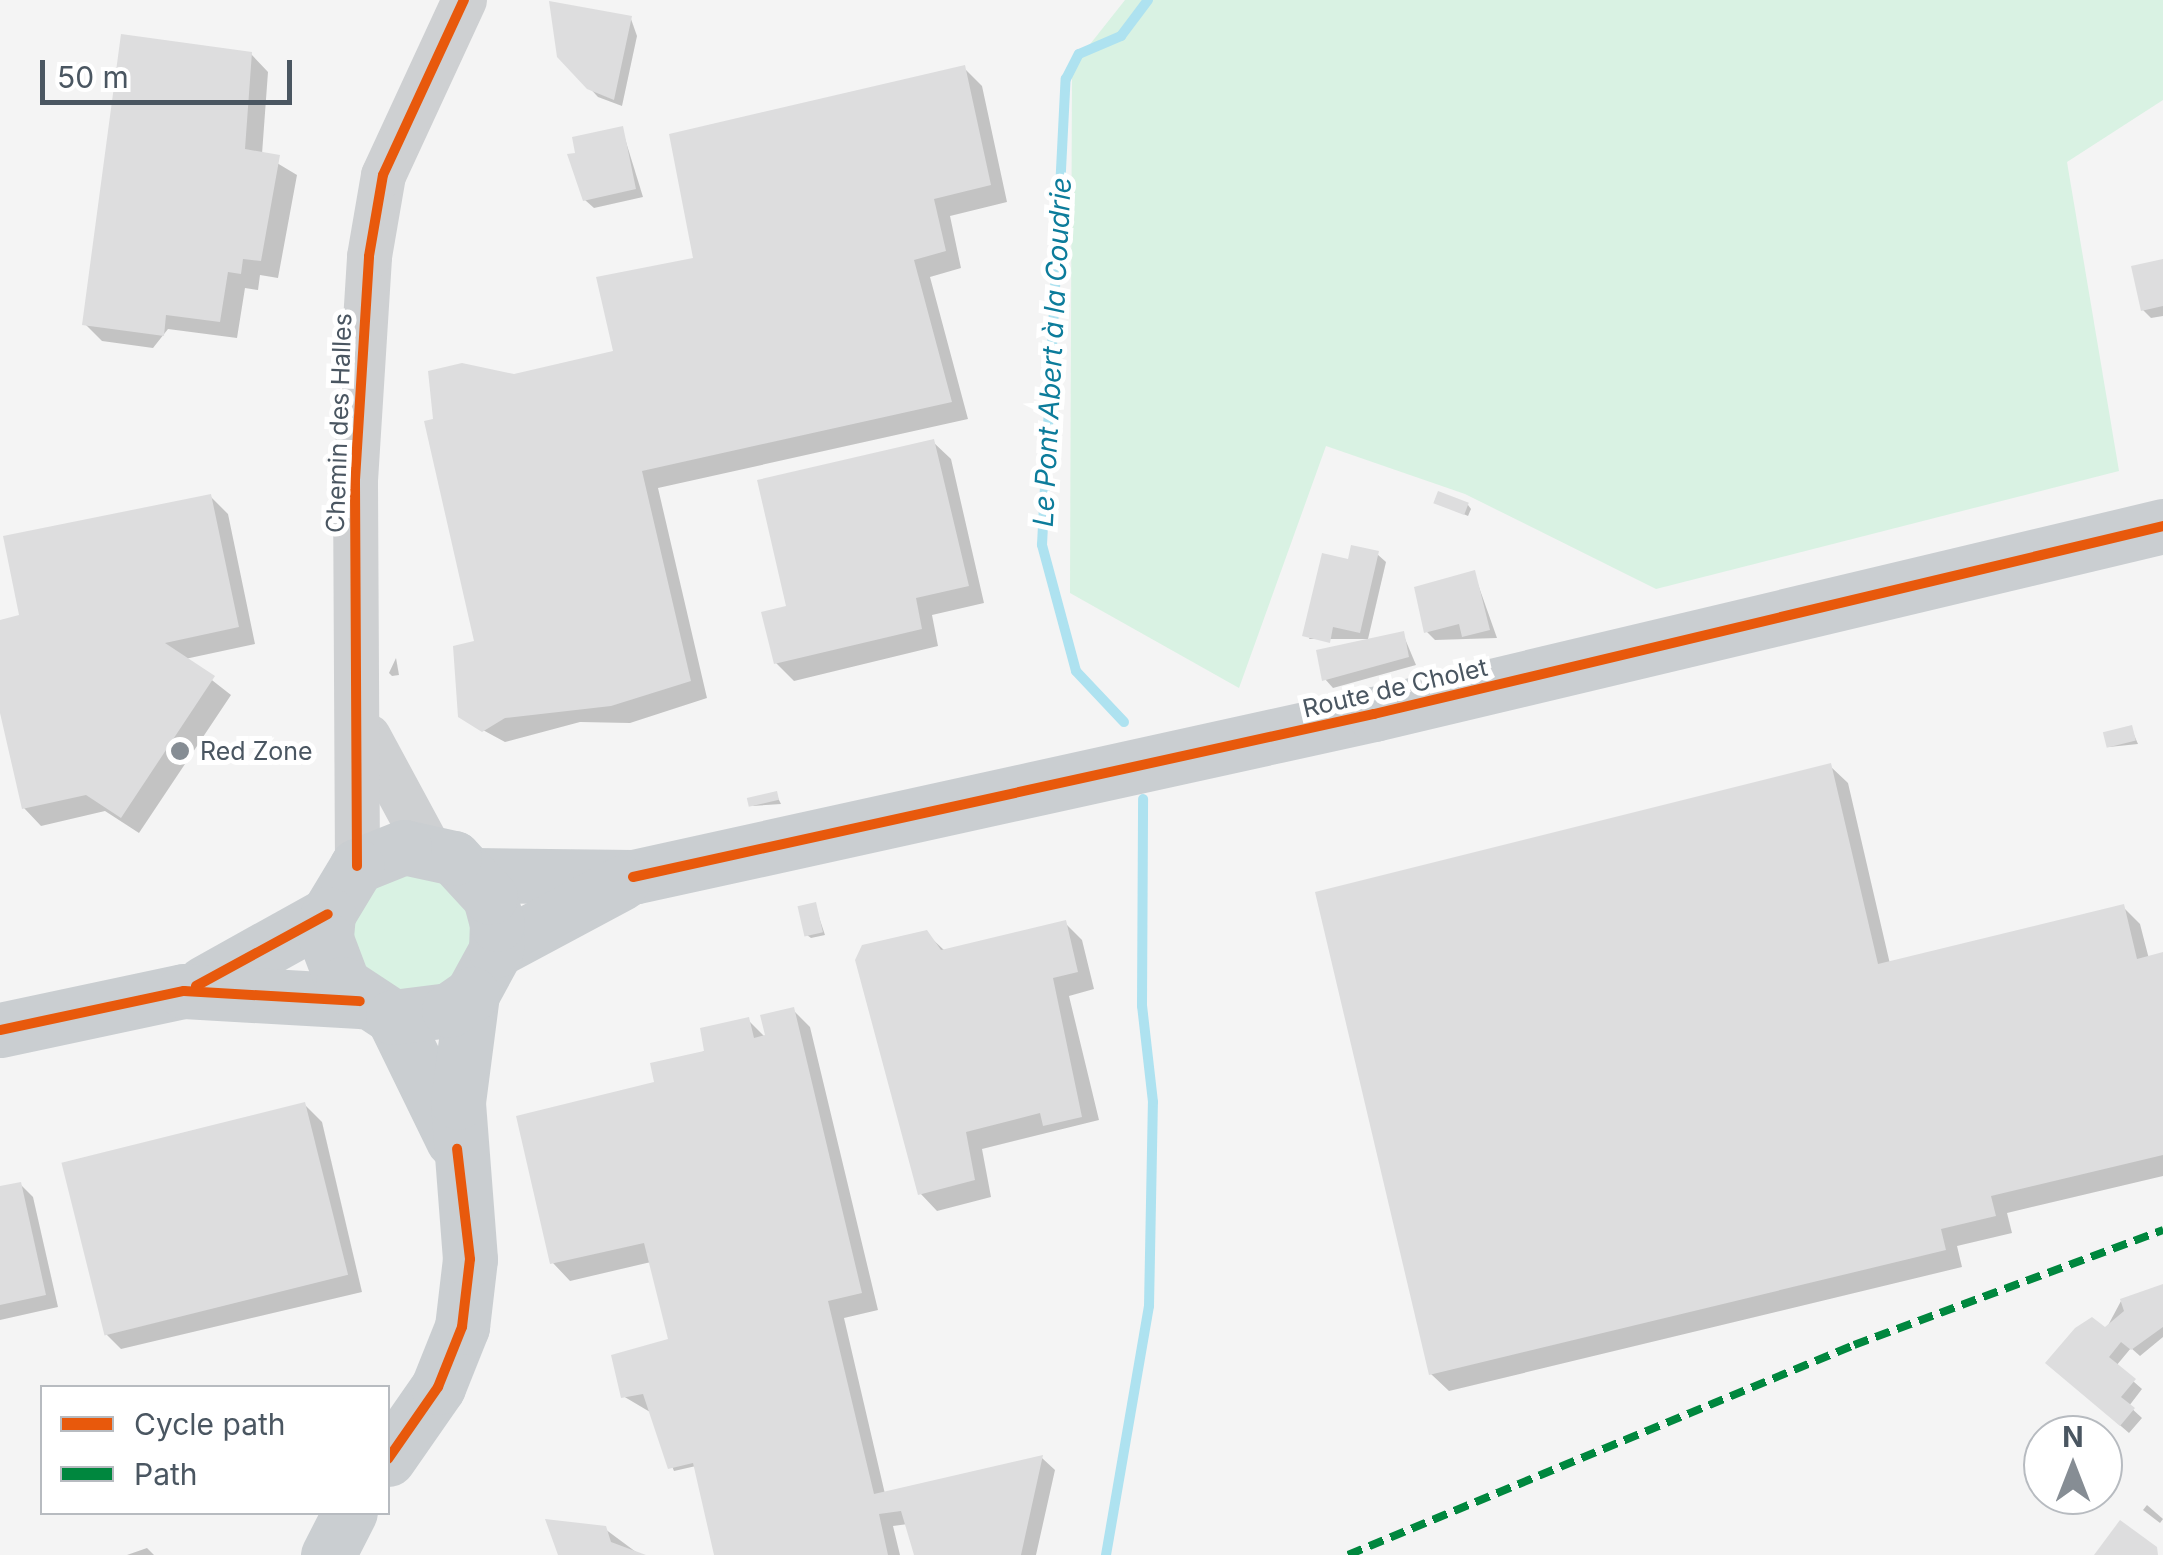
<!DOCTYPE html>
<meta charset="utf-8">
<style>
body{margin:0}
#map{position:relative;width:2163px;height:1555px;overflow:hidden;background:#f4f4f4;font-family:Inter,sans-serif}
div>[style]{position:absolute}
.green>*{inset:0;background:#d9f2e3}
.shadow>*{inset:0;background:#0003}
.stream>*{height:10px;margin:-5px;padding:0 5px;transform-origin:5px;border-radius:5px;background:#aee2f0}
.building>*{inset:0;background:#ddddde;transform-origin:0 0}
.minor>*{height:45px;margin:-22.5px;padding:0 22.5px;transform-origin:22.5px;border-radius:22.5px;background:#ced0d2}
.major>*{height:55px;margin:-27.5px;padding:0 27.5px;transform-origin:27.5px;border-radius:27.5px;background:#caced1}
.quiet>*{height:8px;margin-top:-4px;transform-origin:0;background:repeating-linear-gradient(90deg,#00873e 0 15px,transparent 0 23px)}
.cycleway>*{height:10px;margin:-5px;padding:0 5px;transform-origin:5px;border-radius:5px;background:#e8590c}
.dots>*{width:28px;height:28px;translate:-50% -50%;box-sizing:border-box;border:5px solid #fff;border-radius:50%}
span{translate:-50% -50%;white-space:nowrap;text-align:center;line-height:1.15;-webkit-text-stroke:10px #fff;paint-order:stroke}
.street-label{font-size:25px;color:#4a5661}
.poi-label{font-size:25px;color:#4a5661}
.left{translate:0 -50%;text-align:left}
.water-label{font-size:28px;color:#0c7c9b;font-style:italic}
.legend{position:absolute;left:40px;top:1385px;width:350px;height:130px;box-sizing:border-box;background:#fff;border:2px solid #b7bbc0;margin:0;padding:12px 18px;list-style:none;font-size:30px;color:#4a5661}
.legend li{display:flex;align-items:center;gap:20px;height:50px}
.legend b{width:50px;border:2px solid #b7bbc0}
.north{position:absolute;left:2023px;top:1415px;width:100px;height:100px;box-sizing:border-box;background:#fff;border:2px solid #b7bbc0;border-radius:50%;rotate:0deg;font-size:28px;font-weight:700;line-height:40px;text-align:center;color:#4a5661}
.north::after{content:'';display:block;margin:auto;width:35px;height:45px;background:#868d94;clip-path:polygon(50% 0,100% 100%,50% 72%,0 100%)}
.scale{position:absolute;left:40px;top:60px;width:252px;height:45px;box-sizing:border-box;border:5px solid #4a5661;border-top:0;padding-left:12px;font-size:30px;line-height:35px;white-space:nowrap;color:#4a5661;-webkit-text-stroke:8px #fff;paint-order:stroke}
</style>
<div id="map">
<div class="green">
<div style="clip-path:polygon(1125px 0,2163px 0,2163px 100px,2067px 162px,2119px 471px,1656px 589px,1465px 494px,1326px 446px,1239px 688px,1070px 593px,1072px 67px)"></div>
<div style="clip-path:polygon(383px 867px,451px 874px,481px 936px,441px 994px,375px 992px,342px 916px)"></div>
</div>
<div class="shadow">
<div style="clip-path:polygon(631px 19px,637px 36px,622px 106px,598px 97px,559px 55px)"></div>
<div style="clip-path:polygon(251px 54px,268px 72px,262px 154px,297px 175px,278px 278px,260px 275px,258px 290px,245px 288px,237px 338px,168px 329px,153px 348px,102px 341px,85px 324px)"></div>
<div style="clip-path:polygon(964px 68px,982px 86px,1007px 202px,950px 216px,961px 268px,930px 277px,968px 419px,658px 488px,707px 698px,630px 723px,580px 722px,505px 742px,481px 729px,477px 643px,514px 376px,616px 353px,696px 260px)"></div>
<div style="clip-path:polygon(622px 129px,643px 197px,594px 208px,585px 200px)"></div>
<div style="clip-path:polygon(2163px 261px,2163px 316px,2151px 318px,2143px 310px)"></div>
<div style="clip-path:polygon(933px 442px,951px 459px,984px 603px,932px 615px,938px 646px,794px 681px,776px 663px,789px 607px)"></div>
<div style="clip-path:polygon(210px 496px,228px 514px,255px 644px,185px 659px,231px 695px,139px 833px,105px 811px,41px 826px,24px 808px,0 701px,0 622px,22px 617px)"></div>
<div style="clip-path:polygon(1436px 502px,1468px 505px,1471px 509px,1468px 516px)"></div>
<div style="clip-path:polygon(1377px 554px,1386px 562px,1368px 639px,1309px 639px,1350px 562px)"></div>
<div style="clip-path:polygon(1474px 573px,1497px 638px,1435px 640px,1427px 632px)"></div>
<div style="clip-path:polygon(1403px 634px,1416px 665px,1333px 688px,1325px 679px)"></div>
<div style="clip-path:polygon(396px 658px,399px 675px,392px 676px,389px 673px)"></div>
<div style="clip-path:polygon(2131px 728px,2138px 744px,2109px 747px)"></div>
<div style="clip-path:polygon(1830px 766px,1848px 783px,1890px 964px,2123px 907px,2140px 924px,2149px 959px,2163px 955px,2163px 1176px,2007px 1213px,2012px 1233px,1957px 1246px,1962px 1267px,1449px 1391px,1431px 1374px)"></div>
<div style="clip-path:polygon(776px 794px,781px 804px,752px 806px)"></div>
<div style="clip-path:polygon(815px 905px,825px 935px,811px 938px,807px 935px)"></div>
<div style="clip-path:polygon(1065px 923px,1082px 940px,1094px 989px,1069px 996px,1099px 1120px,982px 1149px,991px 1197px,937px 1211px,920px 1193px,926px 933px,945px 951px)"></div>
<div style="clip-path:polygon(793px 1010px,810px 1027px,878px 1310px,844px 1318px,885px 1494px,1042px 1458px,1055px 1470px,1036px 1555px,917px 1555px,908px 1524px,893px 1526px,900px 1555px,717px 1555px,696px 1466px,674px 1471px,650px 1412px,623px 1396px,671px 1341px,651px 1262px,570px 1281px,553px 1263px,657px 1084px,748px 1020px,769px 1041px)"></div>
<div style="clip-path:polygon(305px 1105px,322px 1122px,362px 1292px,121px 1349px,104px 1332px)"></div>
<div style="clip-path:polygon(20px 1184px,33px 1197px,58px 1307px,0 1320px,0 1189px)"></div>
<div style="clip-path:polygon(2163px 1287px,2163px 1337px,2140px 1356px,2131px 1348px,2116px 1366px,2142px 1389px,2129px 1406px,2142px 1418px,2129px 1433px,2057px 1371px,2105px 1331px,2121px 1301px)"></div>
<div style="clip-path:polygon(2147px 1505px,2163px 1519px,2160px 1523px,2143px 1510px)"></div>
<div style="clip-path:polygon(605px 1529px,640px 1555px,560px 1555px)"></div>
<div style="clip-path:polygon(147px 1548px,154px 1555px,127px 1555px)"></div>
</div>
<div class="stream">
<div style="left:1124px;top:722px;width:70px;rotate:-133.3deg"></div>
<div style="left:1076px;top:671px;width:131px;rotate:-105.1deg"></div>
<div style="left:1042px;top:545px;width:467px;rotate:-87.1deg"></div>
<div style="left:1066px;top:79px;width:28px;rotate:-63deg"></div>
<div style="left:1079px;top:54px;width:46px;rotate:-23.2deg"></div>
<div style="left:1121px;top:36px;width:45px;rotate:-53.1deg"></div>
<div style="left:1106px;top:1555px;width:253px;rotate:-80.2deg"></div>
<div style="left:1149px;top:1306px;width:204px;rotate:-88.9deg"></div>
<div style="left:1153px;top:1102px;width:97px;rotate:-96.5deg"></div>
<div style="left:1142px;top:1006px;width:207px;rotate:-89.7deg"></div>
</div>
<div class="building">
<div style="clip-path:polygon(549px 1px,632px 16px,614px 100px,587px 89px,557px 57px)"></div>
<div style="clip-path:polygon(121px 34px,252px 52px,245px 149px,280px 155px,261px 261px,243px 259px,241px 274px,228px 272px,220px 322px,166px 315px,164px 336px,82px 325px)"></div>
<div style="clip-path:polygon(965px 65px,991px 185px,934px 199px,946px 251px,914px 260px,952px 402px,642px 471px,691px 681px,611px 706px,505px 718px,482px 732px,458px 717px,453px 646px,474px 641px,424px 421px,433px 419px,428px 371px,462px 363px,514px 374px,613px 351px,596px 277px,693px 258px,669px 134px)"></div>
<div style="clip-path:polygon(623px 126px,636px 189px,583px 201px,567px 154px,575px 153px,572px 137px)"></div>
<div style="clip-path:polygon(2163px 259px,2163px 306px,2141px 311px,2131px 266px)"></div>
<div style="clip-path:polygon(934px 439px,969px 586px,916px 598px,922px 629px,774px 664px,761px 612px,786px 606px,757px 480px)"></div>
<div style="left:1438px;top:491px;width:33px;height:13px;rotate:21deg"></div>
<div style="clip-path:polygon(211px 494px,239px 627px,165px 643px,215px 676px,121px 818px,86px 795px,22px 809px,0 713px,0 620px,19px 615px,3px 536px)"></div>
<div style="clip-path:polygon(1351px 545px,1379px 551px,1360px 633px,1333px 627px,1330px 643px,1302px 636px,1322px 553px,1348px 559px)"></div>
<div style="clip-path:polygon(1475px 570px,1490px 630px,1462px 637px,1459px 624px,1424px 633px,1414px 587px)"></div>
<div style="clip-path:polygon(1404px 631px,1409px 657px,1322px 681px,1316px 650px)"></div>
<div style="left:2132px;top:725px;width:16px;height:30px;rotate:76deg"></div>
<div style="clip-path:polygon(1831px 763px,1878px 964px,2124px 904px,2137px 959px,2163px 952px,2163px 1155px,1991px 1196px,1996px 1216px,1941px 1229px,1946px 1250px,1429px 1375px,1315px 892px)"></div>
<div style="left:777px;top:791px;width:9px;height:31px;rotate:77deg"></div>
<div style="left:816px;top:902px;width:31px;height:19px;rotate:77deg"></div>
<div style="clip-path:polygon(1066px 920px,1078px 972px,1053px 978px,1082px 1117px,1043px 1126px,1040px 1113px,966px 1132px,975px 1180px,918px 1195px,855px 960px,862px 945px,927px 930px,941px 950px)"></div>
<div style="clip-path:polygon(794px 1007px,862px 1293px,828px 1301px,874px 1494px,1043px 1455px,1021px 1555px,914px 1555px,901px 1511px,879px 1514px,888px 1555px,714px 1555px,693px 1463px,668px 1469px,643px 1394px,621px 1398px,611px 1355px,668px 1339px,644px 1243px,550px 1264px,516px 1116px,654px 1082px,650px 1063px,704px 1051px,700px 1028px,749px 1017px,754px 1038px,765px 1035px,760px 1015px)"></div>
<div style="left:305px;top:1102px;width:178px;height:251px;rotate:76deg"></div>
<div style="clip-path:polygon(21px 1182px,46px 1295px,0 1305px,0 1186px)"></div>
<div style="clip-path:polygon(2163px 1284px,2163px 1327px,2131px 1350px,2121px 1342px,2109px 1357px,2136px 1379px,2121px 1397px,2135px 1408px,2120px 1426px,2045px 1363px,2075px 1328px,2092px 1317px,2105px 1327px,2124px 1311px,2120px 1299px)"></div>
<div style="clip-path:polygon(545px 1519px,606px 1526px,611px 1542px,646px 1555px,558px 1555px)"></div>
<div style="clip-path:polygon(2120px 1520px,2157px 1547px,2158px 1555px,2094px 1555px)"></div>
</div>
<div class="minor">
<div style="left:368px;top:736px;width:128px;rotate:61.6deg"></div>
<div style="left:357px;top:866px;width:386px;rotate:-90.3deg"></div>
<div style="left:355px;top:480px;width:224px;rotate:-86.4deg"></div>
<div style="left:369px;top:256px;width:82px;rotate:-80.2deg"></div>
<div style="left:383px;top:175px;width:193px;rotate:-65.2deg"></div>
</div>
<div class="major">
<div style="left:475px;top:875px;width:158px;rotate:0.7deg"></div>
<div style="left:633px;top:877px;width:759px;rotate:-12.41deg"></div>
<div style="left:1374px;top:714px;width:811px;rotate:-13.4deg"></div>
<div style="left:496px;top:950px;width:142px;rotate:-28.2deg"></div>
<div style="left:204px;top:983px;width:142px;rotate:-29.1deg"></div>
<div style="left:393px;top:1017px;width:137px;rotate:64deg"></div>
<div style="left:0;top:1030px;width:188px;rotate:-12deg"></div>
<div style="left:184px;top:991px;width:176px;rotate:3.3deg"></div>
<div style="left:388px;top:1459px;width:88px;rotate:-55.2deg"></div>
<div style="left:438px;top:1387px;width:65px;rotate:-68.2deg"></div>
<div style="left:462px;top:1327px;width:68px;rotate:-83.3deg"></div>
<div style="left:470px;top:1259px;width:157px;rotate:-94.4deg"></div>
<div style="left:458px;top:1102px;width:109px;rotate:-82.6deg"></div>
<div style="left:472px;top:994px;width:50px;rotate:-61.4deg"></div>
<div style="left:496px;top:950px;width:26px;rotate:-88deg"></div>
<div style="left:497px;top:924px;width:28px;rotate:-105deg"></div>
<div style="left:490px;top:897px;width:53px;rotate:-132.7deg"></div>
<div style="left:454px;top:858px;width:51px;rotate:-167.6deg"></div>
<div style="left:404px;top:847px;width:51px;rotate:158deg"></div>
<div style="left:357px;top:866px;width:56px;rotate:121.1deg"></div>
<div style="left:328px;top:914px;width:25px;rotate:95deg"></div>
<div style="left:326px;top:939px;width:48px;rotate:69.3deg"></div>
<div style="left:343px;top:984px;width:60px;rotate:33.4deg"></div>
<div style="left:393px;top:1017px;width:56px;rotate:-7.1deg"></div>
<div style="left:449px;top:1010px;width:28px;rotate:-35deg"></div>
<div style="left:328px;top:1555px;width:48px;rotate:-62.9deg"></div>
</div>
<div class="quiet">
<div style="left:1348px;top:1555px;width:548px;rotate:-22.54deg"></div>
<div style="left:1854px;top:1345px;width:330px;rotate:-20.4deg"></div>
</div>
<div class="cycleway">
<div style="left:357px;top:866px;width:386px;rotate:-90.3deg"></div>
<div style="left:355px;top:480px;width:224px;rotate:-86.4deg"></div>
<div style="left:369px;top:256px;width:82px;rotate:-80.2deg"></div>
<div style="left:383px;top:175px;width:193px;rotate:-65.2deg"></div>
<div style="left:633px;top:877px;width:759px;rotate:-12.41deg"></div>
<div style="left:1374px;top:714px;width:811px;rotate:-13.4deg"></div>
<div style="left:196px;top:986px;width:150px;rotate:-28.6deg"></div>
<div style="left:0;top:1030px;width:188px;rotate:-12deg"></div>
<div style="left:184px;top:991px;width:176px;rotate:3.3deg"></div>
<div style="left:388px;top:1459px;width:88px;rotate:-55.2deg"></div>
<div style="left:438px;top:1387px;width:65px;rotate:-68.2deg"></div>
<div style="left:462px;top:1327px;width:68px;rotate:-83.3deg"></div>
<div style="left:470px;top:1259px;width:111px;rotate:-96.7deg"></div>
</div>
<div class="dots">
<div style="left:180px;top:751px;background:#868d94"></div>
</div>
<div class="street-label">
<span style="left:339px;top:423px;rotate:-88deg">Chemin des Halles</span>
<span style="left:1395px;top:688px;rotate:-13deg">Route de Cholet</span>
</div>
<div class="poi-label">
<span class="left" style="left:200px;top:751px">Red Zone</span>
</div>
<div class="water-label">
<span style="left:1052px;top:352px;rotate:-87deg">Le Pont Abert à la Coudrie</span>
</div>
<ul class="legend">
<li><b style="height:12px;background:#e8590c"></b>Cycle path</li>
<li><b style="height:12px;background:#00873e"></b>Path</li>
</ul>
<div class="north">N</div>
<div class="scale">50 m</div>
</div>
